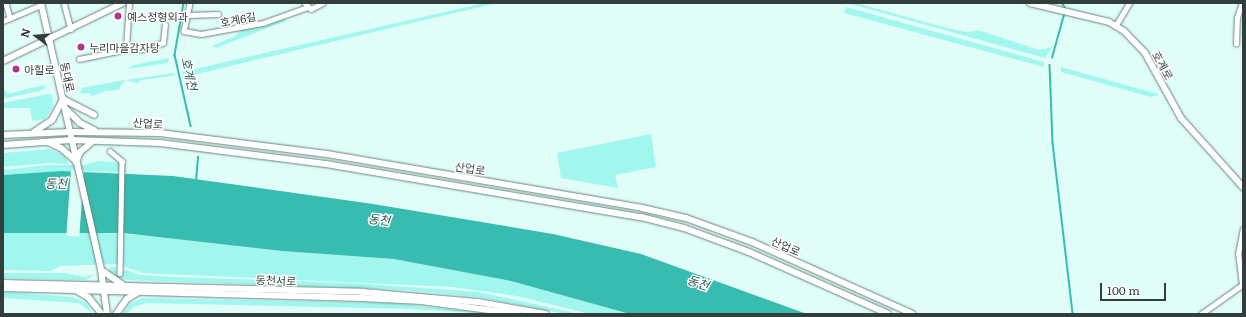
<!DOCTYPE html>
<meta charset="utf-8">
<style>
body{margin:0}
#map{position:relative;width:1246px;height:317px;overflow:hidden;background:#e0fdf8;font-family:Literata,"Noto Sans KR",serif}
div>[style]{position:absolute}
.green>*{inset:0;background:#a1f7ed}
.water>*{inset:0;background:#37bcaf}
.pier>*{inset:0;background:#e0fdf8;transform-origin:0 0}
.stream>*{height:1.5px;margin:-0.75px;padding:0 0.75px;transform-origin:0.75px;border-radius:0.75px;background:#37bcaf}
.roads{filter:drop-shadow(0 0 1px #68837f) drop-shadow(0 0 1px #68837f)}
.street>*{height:4.5px;margin:-2.25px;padding:0 2.25px;transform-origin:2.25px;border-radius:2.25px;background:#fff}
.secondary>*{height:6px;margin:-3px;padding:0 3px;transform-origin:3px;border-radius:3px;background:#fff}
.dots>*{width:11px;height:11px;translate:-50% -50%;box-sizing:border-box;border:2px solid #fff;border-radius:50%}
span{translate:-50% -50%;white-space:nowrap;text-align:center;line-height:1.15;-webkit-text-stroke:3px #fff;paint-order:stroke}
.poi-label{font-size:11px;color:#323e3c}
.left{translate:0 -50%;text-align:left}
.street-label{font-size:11px;color:#323e3c}
.water-label{font-size:12px;color:#245953;font-style:italic}
.frame{position:absolute;inset:0;border:4px solid #323e3c;pointer-events:none}
.north{position:absolute;left:16px;top:16px;width:40px;height:40px;-webkit-text-stroke:3px #fff;paint-order:stroke;rotate:286deg;font-size:11px;font-weight:700;line-height:16px;text-align:center;color:#323e3c}
.north::after{content:'';display:block;margin:auto;width:14px;height:18px;background:#323e3c;clip-path:polygon(50% 0,100% 100%,50% 72%,0 100%)}
.scale{position:absolute;left:1100px;top:283px;width:66px;height:18px;box-sizing:border-box;border:2px solid #323e3c;border-top:0;padding-left:5px;font-size:12px;line-height:14px;white-space:nowrap;color:#323e3c;-webkit-text-stroke:3px #fff;paint-order:stroke}
</style>
<div id="map">
<div class="green">
<div style="clip-path:polygon(484px 3px,497px 3px,192px 75px,187px 84px,182px 72px)"></div>
<div style="clip-path:polygon(847px 3px,856px 3px,947px 28px,967px 32px,978px 30px,1039px 50px,1052px 47px,1045px 58px)"></div>
<div style="clip-path:polygon(846px 7px,1044px 62px,1044px 67px,844px 13px)"></div>
<div style="clip-path:polygon(285px 17px,286px 21px,257px 32px,216px 48px,212px 46px,235px 36px,241px 30px)"></div>
<div style="clip-path:polygon(169px 58px,168px 63px,128px 69px,134px 65px)"></div>
<div style="clip-path:polygon(1061px 67px,1158px 94px,1158px 95px,1151px 97px,1061px 72px)"></div>
<div style="clip-path:polygon(174px 73px,175px 75px,171px 76px,141px 80px,137px 83px,126px 80px,121px 85px,119px 90px,105px 91px,92px 96px,89px 93px,80px 94px,82px 88px,119px 81px)"></div>
<div style="clip-path:polygon(44px 85px,46px 88px,39px 91px,3px 99px,3px 91px,6px 90px,7px 94px)"></div>
<div style="clip-path:polygon(48px 94px,52px 95px,53px 107px,45px 119px,32px 121px,30px 108px,3px 108px,3px 103px)"></div>
<div style="clip-path:polygon(651px 134px,656px 167px,615px 175px,618px 188px,561px 178px,557px 153px)"></div>
<div style="clip-path:polygon(49px 149px,64px 155px,69px 164px,48px 163px,3px 167px,3px 153px)"></div>
<div style="clip-path:polygon(98px 161px,126px 163px,125px 172px,61px 171px,3px 175px,3px 170px,48px 165px,84px 165px)"></div>
<div style="clip-path:polygon(66px 231px,188px 238px,282px 251px,394px 259px,511px 281px,630px 314px,590px 314px,517px 296px,453px 287px,143px 273px,125px 267px,123px 259px,118px 259px,117px 264px,60px 266px,51px 271px,3px 270px,3px 233px)"></div>
<div style="clip-path:polygon(110px 267px,115px 267px,118px 275px,126px 270px,140px 275px,173px 277px,352px 283px,479px 292px,580px 314px,565px 314px,479px 297px,405px 290px,129px 280px,113px 277px,108px 273px)"></div>
<div style="clip-path:polygon(3px 273px,65px 273px,84px 277px,95px 274px,86px 280px,3px 278px)"></div>
<div style="clip-path:polygon(3px 292px,73px 297px,86px 303px,93px 314px,79px 303px,3px 298px)"></div>
<div style="clip-path:polygon(142px 298px,392px 303px,495px 314px,411px 309px,147px 303px,133px 307px,127px 314px,122px 314px,131px 303px)"></div>
</div>
<div class="water">
<div style="clip-path:polygon(61px 171px,173px 176px,373px 204px,553px 234px,641px 254px,807px 314px,630px 314px,511px 281px,394px 259px,282px 251px,123px 233px,3px 233px,3px 175px)"></div>
</div>
<div class="pier">
<div style="left:71px;top:169px;width:13px;height:67px;rotate:4deg"></div>
</div>
<div class="stream">
<div style="left:184px;top:3px;width:53px;rotate:99.8deg"></div>
<div style="left:175px;top:55px;width:73px;rotate:77.3deg"></div>
<div style="left:1062px;top:3px;width:5px;rotate:53deg"></div>
<div style="left:1052px;top:58px;width:45px;rotate:-74.4deg"></div>
<div style="left:1050px;top:65px;width:78px;rotate:87.8deg"></div>
<div style="left:1053px;top:143px;width:172px;rotate:83.3deg"></div>
<div style="left:196px;top:181px;width:24px;rotate:-85deg"></div>
</div>
<div class="roads">
<div class="street">
<div style="left:6px;top:3px;width:16px;rotate:75deg"></div>
<div style="left:64px;top:3px;width:27px;rotate:75deg"></div>
<div style="left:190px;top:3px;width:29px;rotate:102deg"></div>
<div style="left:184px;top:31px;width:17px;rotate:10deg"></div>
<div style="left:201px;top:34px;width:63px;rotate:-10.1deg"></div>
<div style="left:263px;top:23px;width:48px;rotate:-19.6deg"></div>
<div style="left:305px;top:3px;width:8px;rotate:45deg"></div>
<div style="left:311px;top:9px;width:13px;rotate:-27deg"></div>
<div style="left:189px;top:15px;width:29px;rotate:-2deg"></div>
<div style="left:3px;top:21px;width:41px;rotate:-22.8deg"></div>
<div style="left:1116px;top:25px;width:26px;rotate:-59deg"></div>
<div style="left:1236px;top:44px;width:26px;rotate:-88deg"></div>
<div style="left:1237px;top:18px;width:16px;rotate:-72deg"></div>
<div style="left:123px;top:50px;width:20px;rotate:-3deg"></div>
<div style="left:143px;top:49px;width:21px;rotate:-17deg"></div>
<div style="left:163px;top:43px;width:18px;rotate:-84deg"></div>
<div style="left:79px;top:59px;width:45px;rotate:-11.6deg"></div>
<div style="left:123px;top:50px;width:4px;rotate:-45deg"></div>
<div style="left:126px;top:47px;width:44px;rotate:-86.1deg"></div>
<div style="left:110px;top:151px;width:16px;rotate:40deg"></div>
<div style="left:122px;top:161px;width:112px;rotate:91deg"></div>
<div style="left:1242px;top:285px;width:31px;rotate:-97deg"></div>
<div style="left:1238px;top:254px;width:25px;rotate:-79deg"></div>
<div style="left:1201px;top:314px;width:50px;rotate:-35.3deg"></div>
</div>
<div class="secondary">
<div style="left:41px;top:3px;width:274px;rotate:77.3deg"></div>
<div style="left:101px;top:270px;width:44px;rotate:82.2deg"></div>
<div style="left:1030px;top:3px;width:81px;rotate:13.5deg"></div>
<div style="left:1109px;top:22px;width:17px;rotate:31deg"></div>
<div style="left:1124px;top:31px;width:30px;rotate:46deg"></div>
<div style="left:1145px;top:53px;width:74px;rotate:61deg"></div>
<div style="left:1181px;top:118px;width:93px;rotate:48.1deg"></div>
<div style="left:3px;top:61px;width:133px;rotate:-25.8deg"></div>
<div style="left:65px;top:108px;width:21px;rotate:45deg"></div>
<div style="left:80px;top:123px;width:16px;rotate:27deg"></div>
<div style="left:34px;top:132px;width:22px;rotate:-34deg"></div>
<div style="left:52px;top:120px;width:24px;rotate:-62deg"></div>
<div style="left:63px;top:99px;width:35px;rotate:27deg"></div>
<div style="left:3px;top:135px;width:67px;rotate:-2.6deg"></div>
<div style="left:70px;top:132px;width:90px;rotate:0.6deg"></div>
<div style="left:160px;top:133px;width:168px;rotate:7.2deg"></div>
<div style="left:327px;top:154px;width:320px;rotate:9.7deg"></div>
<div style="left:642px;top:208px;width:45px;rotate:12.8deg"></div>
<div style="left:686px;top:218px;width:70px;rotate:20deg"></div>
<div style="left:752px;top:242px;width:176px;rotate:24.1deg"></div>
<div style="left:48px;top:142px;width:14px;rotate:25deg"></div>
<div style="left:61px;top:148px;width:18px;rotate:41deg"></div>
<div style="left:3px;top:145px;width:68px;rotate:-4.2deg"></div>
<div style="left:71px;top:140px;width:89px;rotate:1.9deg"></div>
<div style="left:160px;top:143px;width:167px;rotate:7.2deg"></div>
<div style="left:326px;top:164px;width:319px;rotate:9.6deg"></div>
<div style="left:641px;top:217px;width:44px;rotate:14.3deg"></div>
<div style="left:684px;top:228px;width:69px;rotate:20.3deg"></div>
<div style="left:749px;top:252px;width:152px;rotate:24deg"></div>
<div style="left:76px;top:162px;width:11px;rotate:-68deg"></div>
<div style="left:80px;top:152px;width:17px;rotate:-40deg"></div>
<div style="left:101px;top:270px;width:25px;rotate:34deg"></div>
<div style="left:3px;top:283px;width:360px;rotate:1.4deg"></div>
<div style="left:363px;top:292px;width:115px;rotate:5deg"></div>
<div style="left:478px;top:302px;width:69px;rotate:10deg"></div>
<div style="left:3px;top:288px;width:359px;rotate:1.6deg"></div>
<div style="left:362px;top:298px;width:59px;rotate:2.9deg"></div>
<div style="left:421px;top:301px;width:98px;rotate:7.6deg"></div>
<div style="left:77px;top:291px;width:13px;rotate:29deg"></div>
<div style="left:88px;top:297px;width:22px;rotate:51deg"></div>
<div style="left:116px;top:314px;width:19px;rotate:-54deg"></div>
<div style="left:127px;top:299px;width:13px;rotate:-32deg"></div>
</div>
</div>
<div class="dots">
<div style="left:118px;top:16px;background:#ac378f"></div>
<div style="left:81px;top:47px;background:#ac378f"></div>
<div style="left:16px;top:69px;background:#ac378f"></div>
</div>
<div class="poi-label">
<span class="left" style="left:127px;top:16px">예스정형외과</span>
<span class="left" style="left:89px;top:47px">누리마을감자탕</span>
<span class="left" style="left:24px;top:69px">아힐로</span>
</div>
<div class="street-label">
<span style="left:238px;top:19px;rotate:-11deg">호계6길</span>
<span style="left:1163px;top:65px;rotate:61deg">호계로</span>
<span style="left:68px;top:77px;rotate:78deg">동대로</span>
<span style="left:148px;top:123px;rotate:4deg">산업로</span>
<span style="left:470px;top:168px;rotate:9deg">산업로</span>
<span style="left:786px;top:246px;rotate:24deg">산업로</span>
<span style="left:276px;top:280px;rotate:2deg">동천서로</span>
</div>
<div class="water-label">
<span style="left:189px;top:74px;rotate:78deg">호계천</span>
<span style="left:56px;top:184px">동천</span>
<span style="left:379px;top:220px;rotate:7deg">동천</span>
<span style="left:698px;top:283px;rotate:18deg">동천</span>
</div>
<div class="frame"></div>
<div class="north">N</div>
<div class="scale">100 m</div>
</div>
